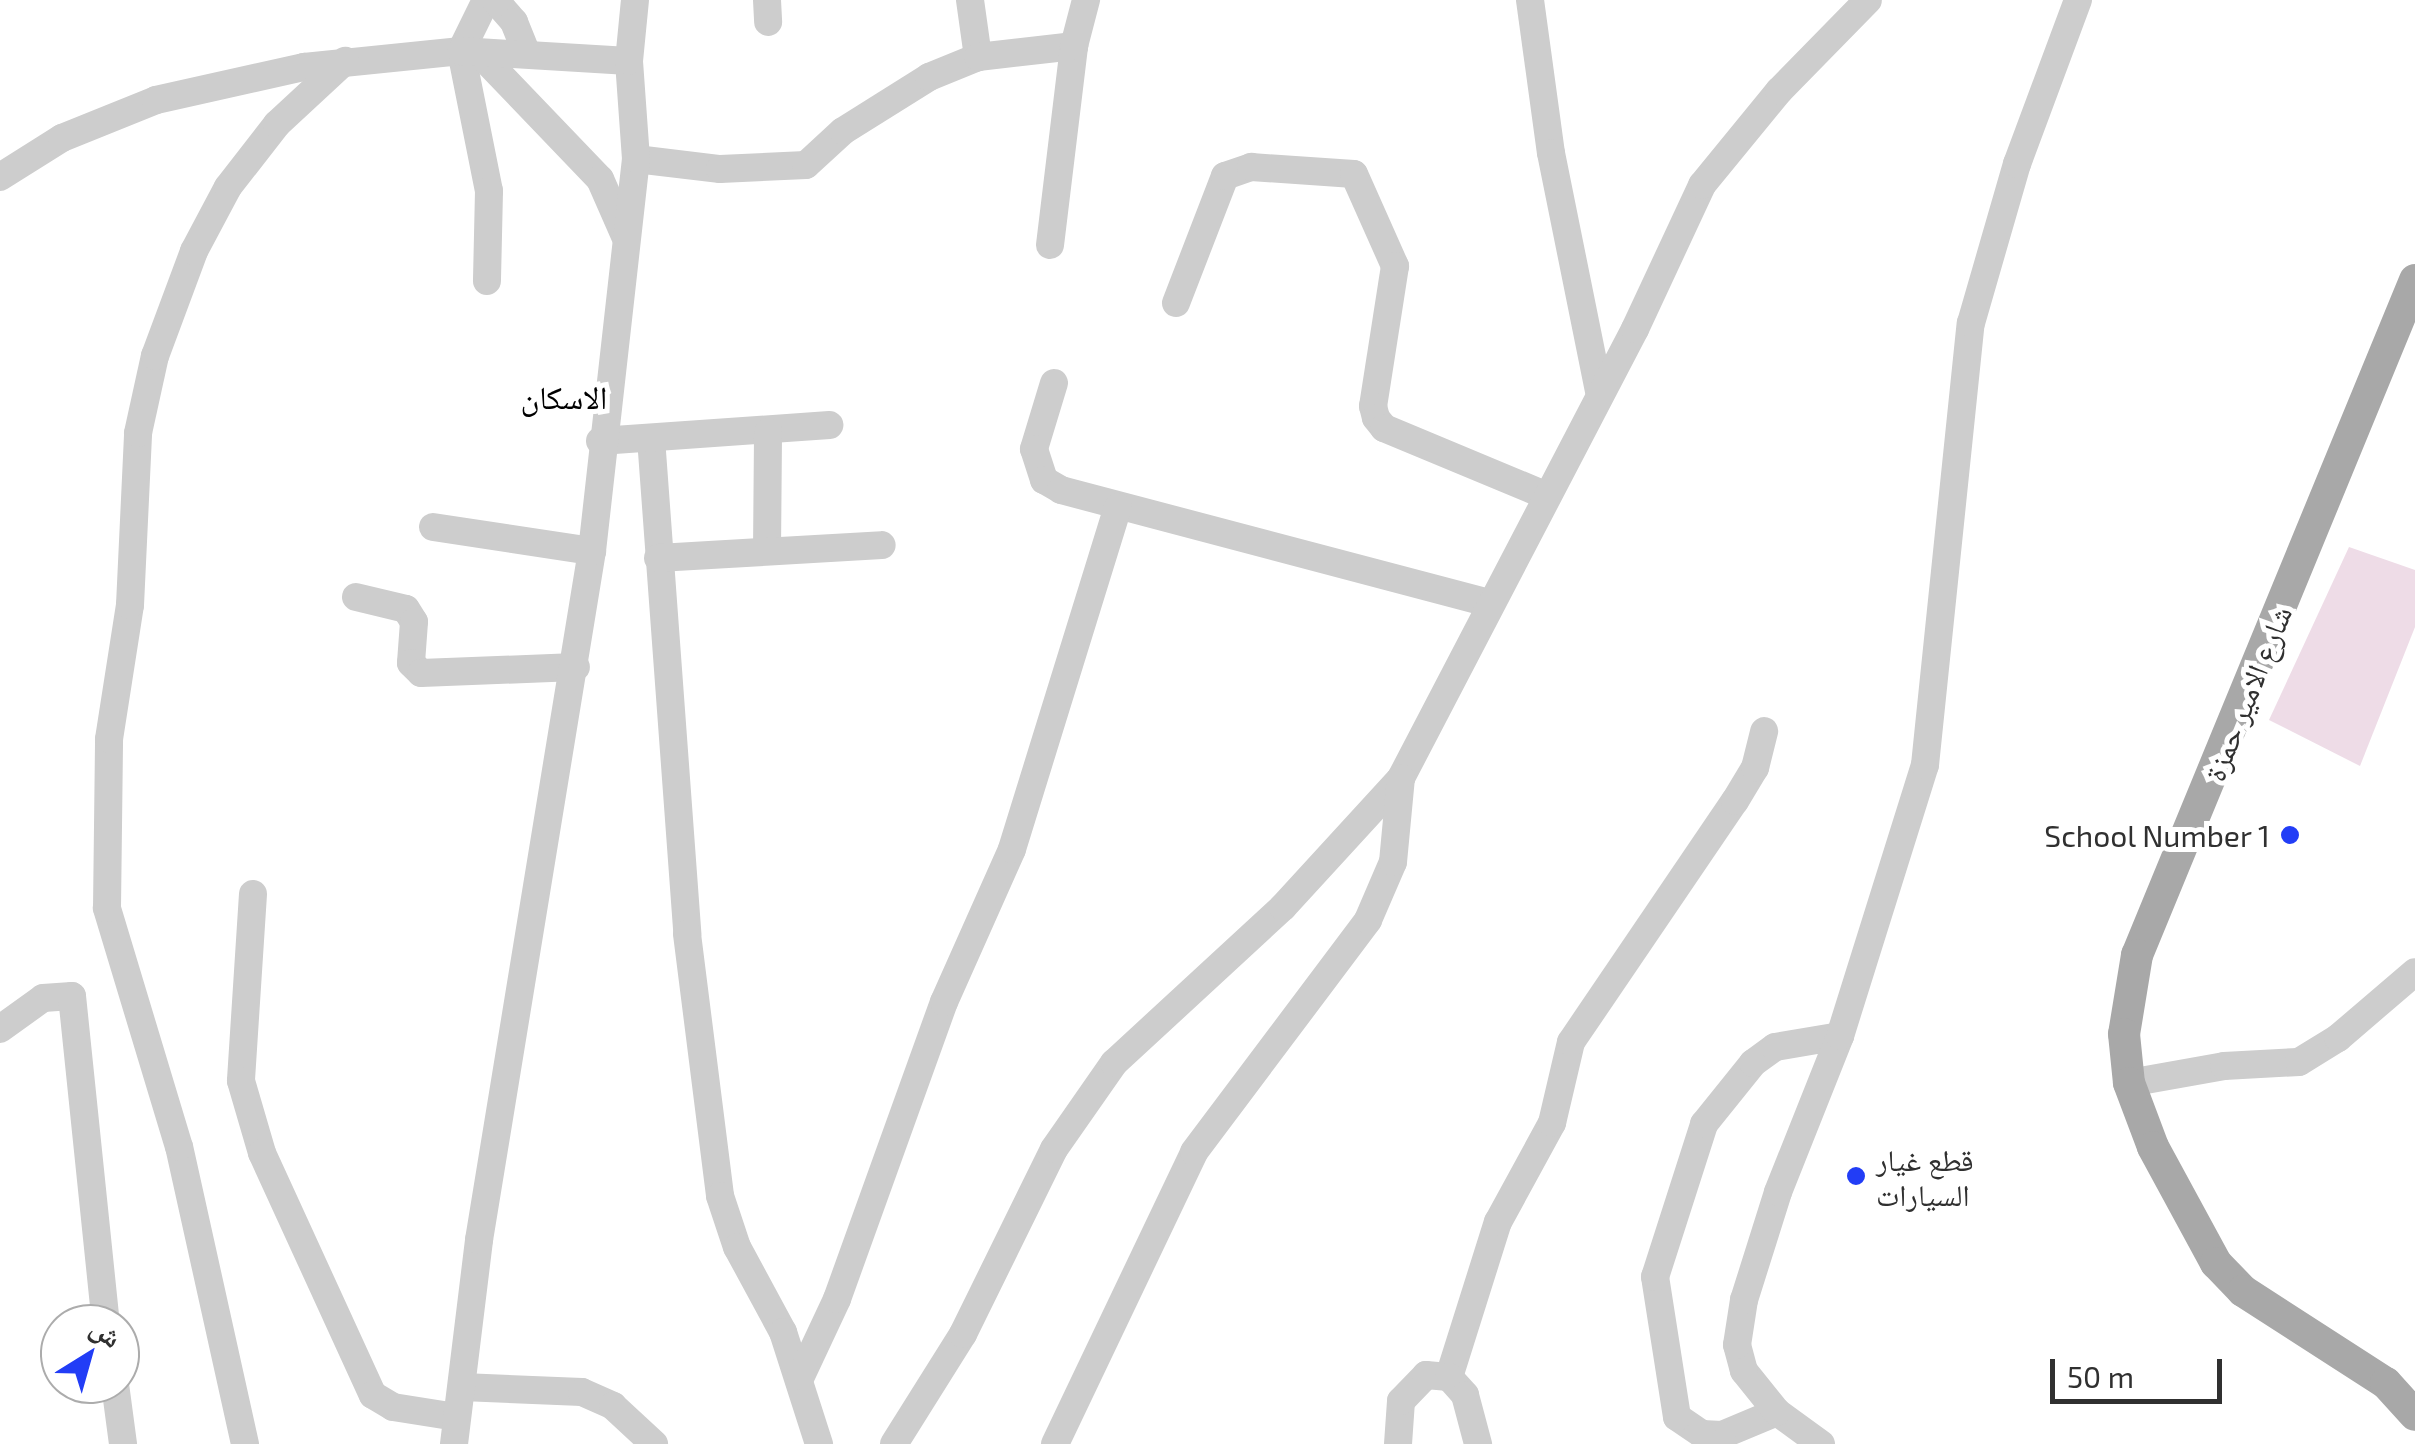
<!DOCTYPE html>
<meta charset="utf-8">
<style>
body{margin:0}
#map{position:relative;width:2415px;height:1444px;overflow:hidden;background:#fff;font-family:"Exo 2","Noto Naskh Arabic",sans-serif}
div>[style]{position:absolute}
.green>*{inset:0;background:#eedce7}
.minor>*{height:28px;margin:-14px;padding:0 14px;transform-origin:14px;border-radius:14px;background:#cdcdcd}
.major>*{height:32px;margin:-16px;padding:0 16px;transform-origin:16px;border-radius:16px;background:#a8a8a8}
.dots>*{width:28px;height:28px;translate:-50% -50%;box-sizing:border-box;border:5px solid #fff;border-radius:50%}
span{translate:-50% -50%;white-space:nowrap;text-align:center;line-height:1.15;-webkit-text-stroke:10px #fff;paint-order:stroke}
.street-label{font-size:30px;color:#303030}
.poi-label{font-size:30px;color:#303030}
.right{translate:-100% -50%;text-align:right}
.left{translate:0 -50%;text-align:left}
.neighbourhood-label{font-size:32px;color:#000}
.north{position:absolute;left:40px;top:1304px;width:100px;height:100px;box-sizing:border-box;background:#fff;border:2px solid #acacac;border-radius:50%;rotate:37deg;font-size:28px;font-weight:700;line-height:40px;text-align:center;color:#303030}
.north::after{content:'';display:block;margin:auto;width:35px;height:45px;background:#223df6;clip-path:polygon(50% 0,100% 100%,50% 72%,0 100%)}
.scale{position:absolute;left:2050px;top:1359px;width:172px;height:45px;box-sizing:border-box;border:5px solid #303030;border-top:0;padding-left:12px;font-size:30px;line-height:35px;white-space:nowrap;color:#303030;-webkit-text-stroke:8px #fff;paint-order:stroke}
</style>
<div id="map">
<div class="green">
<div style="clip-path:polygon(2349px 547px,2415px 570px,2415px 627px,2360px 766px,2269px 720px)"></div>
</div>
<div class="minor">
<div style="left:486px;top:0;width:57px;rotate:116.1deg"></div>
<div style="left:461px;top:51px;width:143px;rotate:78.7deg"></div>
<div style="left:489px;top:191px;width:90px;rotate:91.3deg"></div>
<div style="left:495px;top:0;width:29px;rotate:49deg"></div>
<div style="left:514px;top:22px;width:31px;rotate:68deg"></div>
<div style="left:767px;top:0;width:22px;rotate:87deg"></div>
<div style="left:970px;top:0;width:58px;rotate:82deg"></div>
<div style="left:1530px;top:0;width:154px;rotate:82.2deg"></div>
<div style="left:1551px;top:153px;width:247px;rotate:78.6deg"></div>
<div style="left:478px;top:52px;width:176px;rotate:46.2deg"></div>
<div style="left:600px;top:179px;width:62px;rotate:66.3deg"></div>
<div style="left:636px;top:159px;width:85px;rotate:6.8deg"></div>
<div style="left:720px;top:169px;width:86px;rotate:-2.7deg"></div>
<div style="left:806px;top:165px;width:50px;rotate:-42.6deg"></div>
<div style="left:843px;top:131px;width:102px;rotate:-32.1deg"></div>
<div style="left:929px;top:77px;width:53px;rotate:-22.2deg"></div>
<div style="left:978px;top:57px;width:97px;rotate:-6.5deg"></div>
<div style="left:0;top:177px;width:73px;rotate:-32.2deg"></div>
<div style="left:62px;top:138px;width:101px;rotate:-22deg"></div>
<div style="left:156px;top:100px;width:152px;rotate:-12.6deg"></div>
<div style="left:304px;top:67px;width:158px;rotate:-5.8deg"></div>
<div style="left:461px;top:51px;width:168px;rotate:3.4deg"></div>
<div style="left:1050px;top:245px;width:200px;rotate:-83.1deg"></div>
<div style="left:1074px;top:46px;width:48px;rotate:-75.4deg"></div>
<div style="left:1176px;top:303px;width:136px;rotate:-68.9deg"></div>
<div style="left:1225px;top:176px;width:28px;rotate:-19deg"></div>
<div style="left:1251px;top:167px;width:103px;rotate:3.9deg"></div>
<div style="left:1354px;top:174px;width:101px;rotate:66deg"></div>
<div style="left:1395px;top:266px;width:142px;rotate:98.9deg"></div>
<div style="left:1373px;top:406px;width:12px;rotate:76deg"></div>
<div style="left:1376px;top:418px;width:13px;rotate:51deg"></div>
<div style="left:1384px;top:428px;width:174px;rotate:22.6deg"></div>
<div style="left:1054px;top:383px;width:69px;rotate:106.9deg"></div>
<div style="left:1034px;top:449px;width:33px;rotate:72deg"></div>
<div style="left:1044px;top:480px;width:20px;rotate:30deg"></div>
<div style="left:1061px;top:490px;width:442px;rotate:14.8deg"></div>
<div style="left:651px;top:438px;width:497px;rotate:85.8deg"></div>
<div style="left:687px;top:934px;width:264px;rotate:82.8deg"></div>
<div style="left:720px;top:1196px;width:54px;rotate:71.6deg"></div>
<div style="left:737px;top:1247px;width:97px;rotate:61.6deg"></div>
<div style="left:783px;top:1332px;width:118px;rotate:72.2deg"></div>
<div style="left:600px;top:441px;width:230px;rotate:-4deg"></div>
<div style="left:433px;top:527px;width:161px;rotate:8.6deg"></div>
<div style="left:767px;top:551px;width:119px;rotate:-89.5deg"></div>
<div style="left:658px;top:558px;width:224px;rotate:-3.3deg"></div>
<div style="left:356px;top:597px;width:51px;rotate:13.5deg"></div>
<div style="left:406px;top:609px;width:15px;rotate:58deg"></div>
<div style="left:414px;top:622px;width:41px;rotate:94.2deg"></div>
<div style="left:411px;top:663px;width:14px;rotate:45deg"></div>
<div style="left:421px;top:673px;width:155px;rotate:-2.2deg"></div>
<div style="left:253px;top:894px;width:187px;rotate:93.7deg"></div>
<div style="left:241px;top:1081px;width:75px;rotate:73.7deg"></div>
<div style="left:262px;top:1153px;width:266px;rotate:65.4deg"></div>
<div style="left:373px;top:1395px;width:23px;rotate:31deg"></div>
<div style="left:393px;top:1407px;width:64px;rotate:9deg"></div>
<div style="left:0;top:1029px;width:53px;rotate:-35.8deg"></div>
<div style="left:43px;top:998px;width:29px;rotate:-4deg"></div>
<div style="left:72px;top:996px;width:330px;rotate:84.1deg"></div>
<div style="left:2129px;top:1083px;width:97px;rotate:-10.1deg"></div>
<div style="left:2224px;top:1066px;width:75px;rotate:-3.1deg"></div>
<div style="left:2299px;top:1062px;width:46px;rotate:-31.6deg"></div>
<div style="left:2338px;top:1038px;width:101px;rotate:-40.6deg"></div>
<div style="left:801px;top:1376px;width:85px;rotate:-64.9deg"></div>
<div style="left:837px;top:1299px;width:316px;rotate:-70.2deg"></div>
<div style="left:944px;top:1002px;width:167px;rotate:-66deg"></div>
<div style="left:1012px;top:849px;width:358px;rotate:-72.8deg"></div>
<div style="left:1449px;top:1377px;width:163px;rotate:-72.5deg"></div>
<div style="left:1498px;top:1222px;width:113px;rotate:-61.4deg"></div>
<div style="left:1552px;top:1123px;width:83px;rotate:-76.8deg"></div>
<div style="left:1571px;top:1042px;width:292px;rotate:-55.8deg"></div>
<div style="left:1735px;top:801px;width:39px;rotate:-59deg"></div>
<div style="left:1755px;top:768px;width:38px;rotate:-76deg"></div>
<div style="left:115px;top:1384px;width:61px;rotate:82.4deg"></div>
<div style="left:462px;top:1387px;width:120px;rotate:2.4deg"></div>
<div style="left:582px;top:1392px;width:34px;rotate:24deg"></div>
<div style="left:613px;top:1406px;width:56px;rotate:42.8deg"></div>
<div style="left:1777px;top:1412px;width:60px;rotate:157.3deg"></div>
<div style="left:1722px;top:1435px;width:20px;rotate:-177deg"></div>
<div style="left:1702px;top:1434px;width:30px;rotate:-146deg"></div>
<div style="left:1677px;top:1417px;width:142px;rotate:-98.9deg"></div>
<div style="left:1655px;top:1277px;width:161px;rotate:-72.2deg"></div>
<div style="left:1704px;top:1124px;width:78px;rotate:-51.2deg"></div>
<div style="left:1753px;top:1063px;width:27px;rotate:-36deg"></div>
<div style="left:1775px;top:1047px;width:66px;rotate:-9.6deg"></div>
<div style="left:245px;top:1444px;width:304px;rotate:-102.5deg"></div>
<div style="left:179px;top:1147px;width:250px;rotate:-106.8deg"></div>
<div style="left:107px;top:908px;width:169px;rotate:-89.3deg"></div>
<div style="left:109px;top:739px;width:136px;rotate:-81.1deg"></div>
<div style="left:130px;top:605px;width:172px;rotate:-87.3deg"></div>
<div style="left:138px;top:433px;width:79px;rotate:-77.6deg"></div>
<div style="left:155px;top:356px;width:112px;rotate:-69.6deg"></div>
<div style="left:194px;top:251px;width:72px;rotate:-62deg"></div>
<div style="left:228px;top:187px;width:80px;rotate:-52.1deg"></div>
<div style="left:277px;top:124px;width:93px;rotate:-42.8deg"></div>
<div style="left:454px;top:1444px;width:206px;rotate:-83deg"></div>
<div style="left:479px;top:1240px;width:698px;rotate:-80.69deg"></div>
<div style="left:592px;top:551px;width:394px;rotate:-83.6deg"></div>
<div style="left:636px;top:159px;width:98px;rotate:-94.1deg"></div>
<div style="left:629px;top:61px;width:61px;rotate:-84.4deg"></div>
<div style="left:894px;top:1444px;width:130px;rotate:-57.9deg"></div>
<div style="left:963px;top:1334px;width:206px;rotate:-63.8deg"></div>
<div style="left:1054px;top:1149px;width:105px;rotate:-55.1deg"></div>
<div style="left:1114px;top:1063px;width:230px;rotate:-42.7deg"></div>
<div style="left:1283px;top:907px;width:175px;rotate:-47.5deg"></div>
<div style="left:1401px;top:778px;width:506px;rotate:-62.47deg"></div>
<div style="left:1635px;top:329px;width:159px;rotate:-65deg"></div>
<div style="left:1702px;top:185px;width:122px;rotate:-50.7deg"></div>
<div style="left:1779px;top:91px;width:127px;rotate:-45.6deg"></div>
<div style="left:1055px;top:1444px;width:323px;rotate:-64.5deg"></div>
<div style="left:1194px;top:1152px;width:290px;rotate:-53.1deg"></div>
<div style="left:1368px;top:920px;width:63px;rotate:-66.7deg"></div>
<div style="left:1393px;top:862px;width:84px;rotate:-84.6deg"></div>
<div style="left:1398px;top:1444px;width:43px;rotate:-86deg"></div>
<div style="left:1401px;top:1401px;width:36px;rotate:-46deg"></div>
<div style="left:1426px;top:1375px;width:23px;rotate:5deg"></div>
<div style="left:1449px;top:1377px;width:24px;rotate:48deg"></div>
<div style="left:1465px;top:1395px;width:51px;rotate:75.1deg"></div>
<div style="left:1821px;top:1444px;width:54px;rotate:-144deg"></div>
<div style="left:1777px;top:1412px;width:53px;rotate:-128.8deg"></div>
<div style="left:1744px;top:1371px;width:27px;rotate:-105deg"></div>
<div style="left:1737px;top:1345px;width:46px;rotate:-81.2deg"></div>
<div style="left:1744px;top:1300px;width:113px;rotate:-72.5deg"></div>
<div style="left:1778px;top:1192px;width:168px;rotate:-68.3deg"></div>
<div style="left:1840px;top:1036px;width:284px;rotate:-72.6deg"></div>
<div style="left:1925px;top:765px;width:444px;rotate:-84.1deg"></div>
<div style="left:1971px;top:323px;width:166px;rotate:-73.9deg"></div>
<div style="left:2017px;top:164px;width:175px;rotate:-69.6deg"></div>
</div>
<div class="major">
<div style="left:2415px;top:280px;width:730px;rotate:112.38deg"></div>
<div style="left:2137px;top:955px;width:80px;rotate:99.3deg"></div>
<div style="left:2124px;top:1034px;width:49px;rotate:84.2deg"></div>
<div style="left:2129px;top:1083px;width:68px;rotate:69.4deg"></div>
<div style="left:2153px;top:1147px;width:132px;rotate:61.5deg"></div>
<div style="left:2216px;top:1263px;width:39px;rotate:46deg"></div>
<div style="left:2243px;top:1291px;width:170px;rotate:32.8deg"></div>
<div style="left:2386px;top:1383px;width:43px;rotate:47.8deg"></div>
</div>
<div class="dots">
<div style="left:2290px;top:835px;background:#223df6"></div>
<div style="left:1856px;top:1176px;background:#223df6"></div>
</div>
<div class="street-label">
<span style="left:2247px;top:693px;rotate:-68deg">شارع الامير حمزة</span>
</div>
<div class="poi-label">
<span class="right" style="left:2270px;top:835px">School Number 1</span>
<span class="left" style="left:1876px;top:1176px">قطع غيار<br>السيارات</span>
</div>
<div class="neighbourhood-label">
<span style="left:564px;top:396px">الاسكان</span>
</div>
<div class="north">ش</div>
<div class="scale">50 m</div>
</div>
